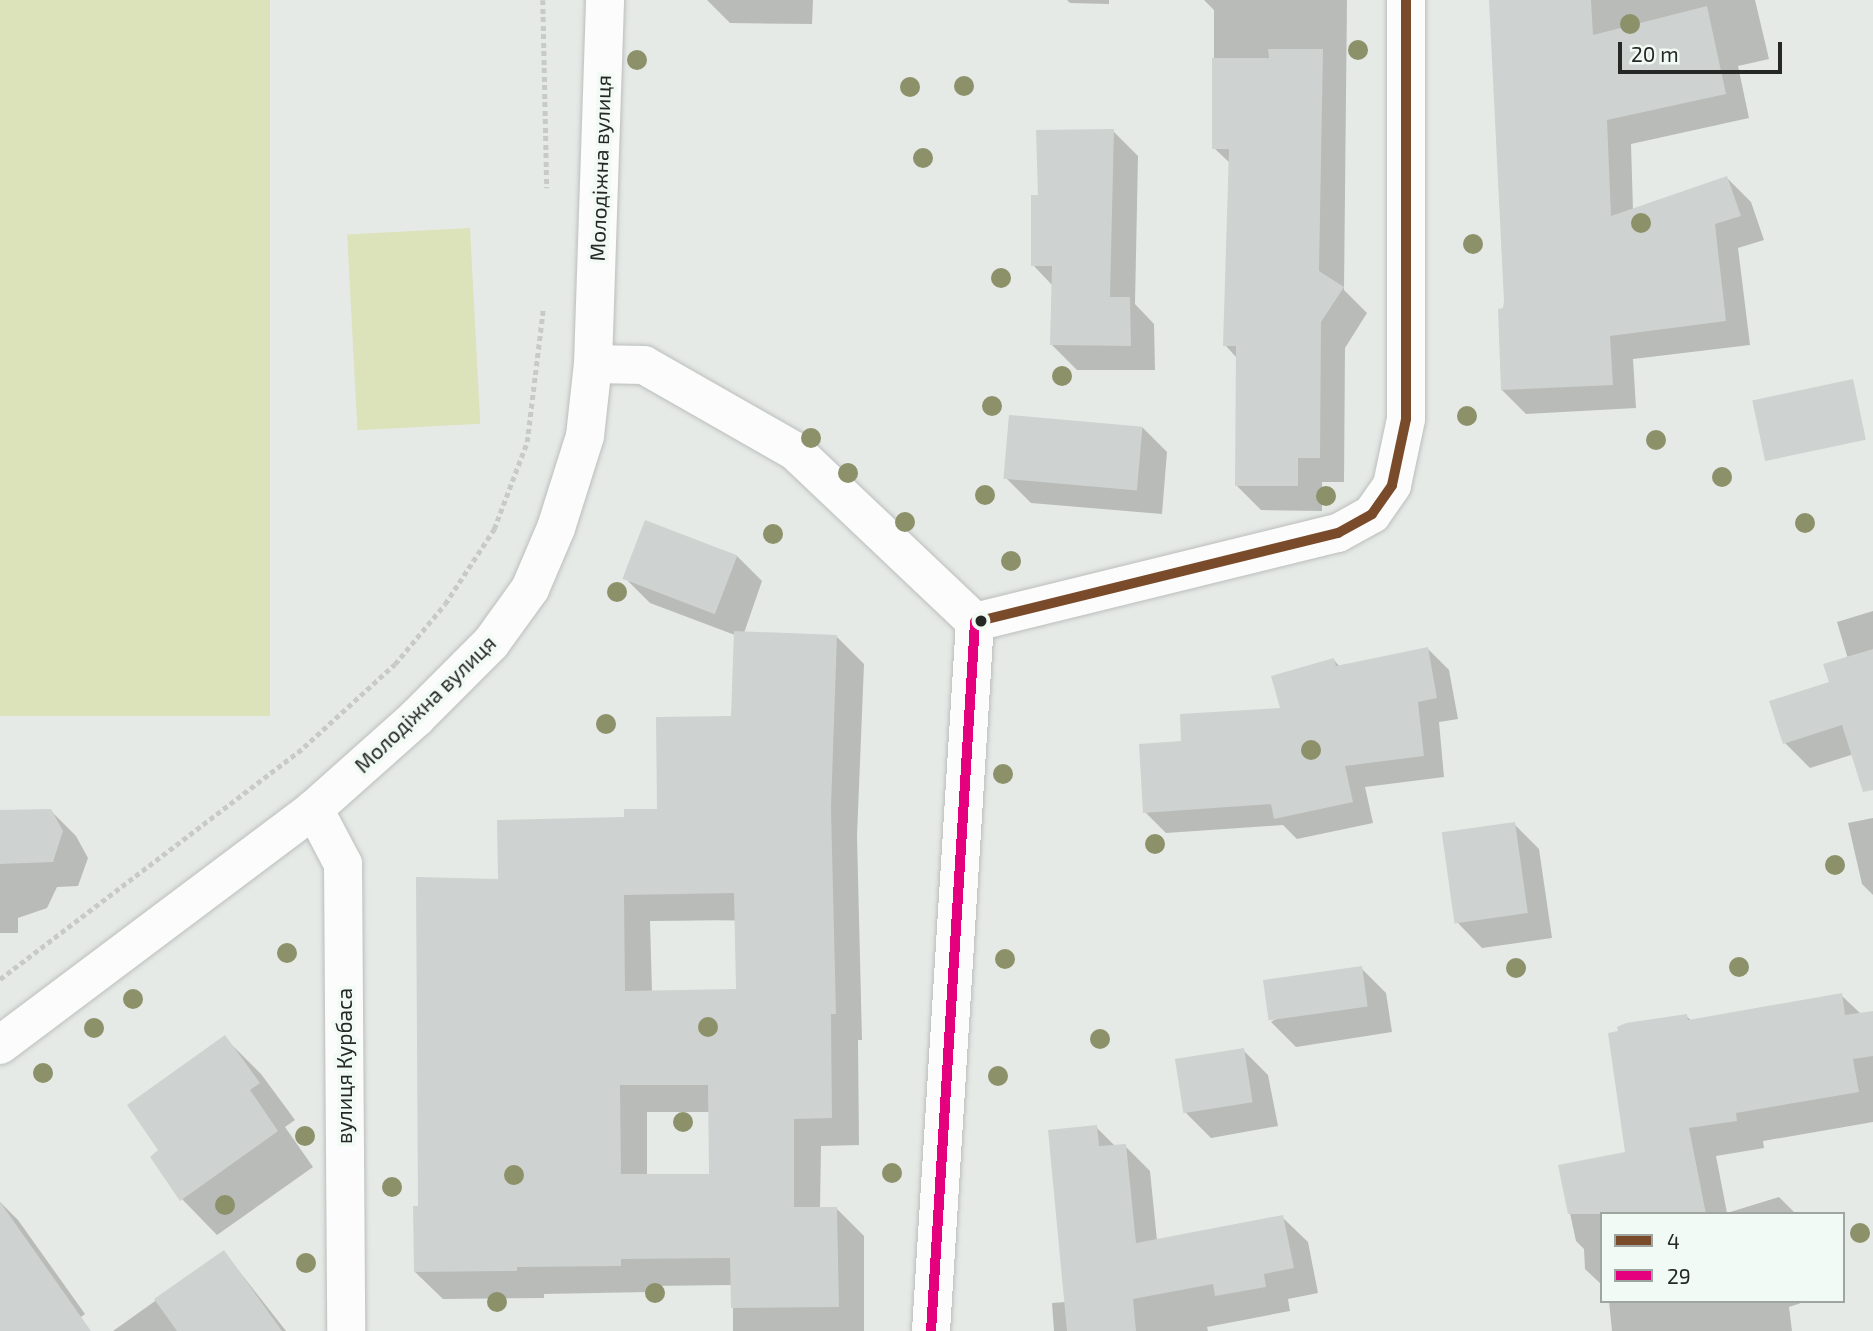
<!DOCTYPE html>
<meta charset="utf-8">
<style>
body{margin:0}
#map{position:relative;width:1873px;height:1331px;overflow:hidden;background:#e6eae7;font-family:"Exo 2",sans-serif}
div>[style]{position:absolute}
.green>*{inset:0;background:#dce2b9;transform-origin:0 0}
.shadow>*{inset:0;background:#0003}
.building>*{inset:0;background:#ced2d0;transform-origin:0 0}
.path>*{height:4.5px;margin-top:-2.25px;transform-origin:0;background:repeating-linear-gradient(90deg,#c8cac8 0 5px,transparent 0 8.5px)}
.roads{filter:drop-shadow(0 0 2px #bbbebc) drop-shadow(0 0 2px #bbbebc)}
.minor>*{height:38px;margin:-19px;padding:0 19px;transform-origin:19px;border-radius:19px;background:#fbfcfb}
.bus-1>*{height:10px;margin:-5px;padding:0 5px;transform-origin:5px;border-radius:5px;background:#7a4b2a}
.bus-2>*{height:10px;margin:-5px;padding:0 5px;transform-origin:5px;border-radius:5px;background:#e5007d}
.trees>*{width:20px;height:20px;margin:-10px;border-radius:50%;background:#8c9169}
.dots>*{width:19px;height:19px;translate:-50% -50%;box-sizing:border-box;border:4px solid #f1faf4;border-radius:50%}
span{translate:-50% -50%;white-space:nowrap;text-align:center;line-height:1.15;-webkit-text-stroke:7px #f1faf4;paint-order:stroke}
.street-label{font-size:21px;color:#252825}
.legend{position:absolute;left:1600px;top:1212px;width:245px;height:91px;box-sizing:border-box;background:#f1faf4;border:2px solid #9fa6a1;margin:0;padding:9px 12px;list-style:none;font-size:21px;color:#252825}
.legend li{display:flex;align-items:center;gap:14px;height:35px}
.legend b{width:35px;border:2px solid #9fa6a1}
.scale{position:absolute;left:1618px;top:42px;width:164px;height:32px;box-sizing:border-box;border:4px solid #252825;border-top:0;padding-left:9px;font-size:21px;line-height:24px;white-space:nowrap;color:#252825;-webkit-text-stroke:5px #f1faf4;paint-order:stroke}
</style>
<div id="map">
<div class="green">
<div style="left:0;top:0;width:270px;height:716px"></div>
<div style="left:470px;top:228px;width:196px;height:123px;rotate:87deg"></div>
</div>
<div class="shadow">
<div style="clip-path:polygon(707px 0,813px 0,812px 24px,730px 23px)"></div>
<div style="clip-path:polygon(1067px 0,1109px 0,1109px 4px,1070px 3px)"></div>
<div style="clip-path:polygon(1204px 0,1347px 0,1344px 290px,1367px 313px,1345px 348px,1344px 482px,1322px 482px,1322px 511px,1261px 510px,1236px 485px,1237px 358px,1225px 345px,1231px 164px,1214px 148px,1214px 10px)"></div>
<div style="clip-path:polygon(1490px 0,1755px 0,1769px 59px,1738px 66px,1749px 118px,1631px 144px,1633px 210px,1727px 178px,1751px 202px,1764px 240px,1738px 248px,1750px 345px,1633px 359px,1636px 408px,1526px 414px,1502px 390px,1505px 310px)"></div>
<div style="clip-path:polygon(1113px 131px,1138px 156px,1135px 304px,1154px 324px,1155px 370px,1077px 370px,1052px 345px,1053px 286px,1033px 265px,1039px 197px)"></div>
<div style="clip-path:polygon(1142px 427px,1167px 452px,1162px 514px,1031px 503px,1006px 478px)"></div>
<div style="clip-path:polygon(evenodd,737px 556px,762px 581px,744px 633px,837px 637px,864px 664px,857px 836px,862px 1040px,858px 1040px,859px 1145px,821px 1146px,820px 1209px,837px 1209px,864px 1236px,864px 1331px,733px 1331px,733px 1285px,648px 1286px,648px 1292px,544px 1294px,544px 1298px,443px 1299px,415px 1272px,420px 1208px,500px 880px,626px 818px,659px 810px,732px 718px,735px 635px,650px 603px,625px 578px,737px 556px,737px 920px,737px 991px,652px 992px,650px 921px,737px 920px,737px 556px,647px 1112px,710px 1112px,711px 1175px,647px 1176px,647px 1112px)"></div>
<div style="clip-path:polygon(1873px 611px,1873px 748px,1810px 768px,1785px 743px,1848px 659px,1837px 622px)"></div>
<div style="clip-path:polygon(1428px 649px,1449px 670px,1458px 719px,1439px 722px,1444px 777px,1365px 787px,1373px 823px,1297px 839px,1283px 825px,1166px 833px,1145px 812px,1183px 743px,1282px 709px,1334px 660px,1340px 667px)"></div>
<div style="clip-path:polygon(50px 810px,76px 836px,88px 858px,78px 886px,57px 887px,47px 908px,18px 918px,18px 933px,0 933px,0 812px)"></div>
<div style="clip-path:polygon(1873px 818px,1873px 895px,1862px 884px,1848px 823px)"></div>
<div style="clip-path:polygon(1514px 824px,1539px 849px,1552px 938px,1482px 948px,1457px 922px)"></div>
<div style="clip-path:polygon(1361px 968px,1386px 993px,1392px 1032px,1296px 1047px,1271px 1022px)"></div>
<div style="clip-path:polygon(1841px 995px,1861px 1014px,1873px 1012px,1873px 1122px,1763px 1141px,1764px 1148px,1716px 1156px,1727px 1213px,1779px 1197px,1796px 1214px,1602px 1214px,1602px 1285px,1585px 1269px,1584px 1249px,1576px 1241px,1560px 1167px,1627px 1153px,1686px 1016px,1692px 1021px)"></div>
<div style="clip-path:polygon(225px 1038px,261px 1074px,295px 1120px,285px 1127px,313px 1167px,217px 1235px,182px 1199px,160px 1150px)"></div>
<div style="clip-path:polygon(1243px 1050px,1268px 1075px,1278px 1126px,1211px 1138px,1186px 1113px)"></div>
<div style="clip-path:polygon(1096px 1127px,1116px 1147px,1125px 1146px,1150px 1171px,1157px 1241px,1282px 1217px,1308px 1242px,1318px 1293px,1288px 1299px,1290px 1311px,1207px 1327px,1208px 1331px,1054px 1331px,1052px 1303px,1066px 1302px)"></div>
<div style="clip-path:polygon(0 1202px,18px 1220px,85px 1314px,62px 1331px,0 1331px)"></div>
<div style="clip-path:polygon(224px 1252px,286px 1331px,113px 1331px)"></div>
<div style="clip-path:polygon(1609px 1301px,1807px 1301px,1789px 1307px,1792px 1331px,1612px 1331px)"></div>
</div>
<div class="building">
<div style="clip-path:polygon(1489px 0,1591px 0,1593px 35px,1707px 6px,1726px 94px,1607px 120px,1611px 216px,1727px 176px,1741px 216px,1715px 224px,1726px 321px,1610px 336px,1613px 385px,1501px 390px,1498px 309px,1503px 308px,1504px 301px)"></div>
<div style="clip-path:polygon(1268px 49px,1323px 49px,1319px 271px,1344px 287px,1321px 322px,1320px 458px,1298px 458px,1298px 486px,1235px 486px,1236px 346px,1223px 346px,1229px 149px,1212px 149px,1212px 58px,1269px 58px)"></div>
<div style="clip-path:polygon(1114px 129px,1110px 297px,1130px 297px,1131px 346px,1050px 345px,1052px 266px,1031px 266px,1031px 195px,1038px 195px,1036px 130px)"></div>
<div style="left:1853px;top:379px;width:62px;height:103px;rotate:78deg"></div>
<div style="left:1009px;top:415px;width:134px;height:64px;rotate:5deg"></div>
<div style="left:645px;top:520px;width:99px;height:63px;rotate:21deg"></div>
<div style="clip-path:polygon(evenodd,734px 631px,837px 635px,831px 808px,836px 1014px,831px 1014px,832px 1118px,794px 1119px,794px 1207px,837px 1207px,839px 1307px,731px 1308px,730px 1258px,621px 1259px,621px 1266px,517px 1267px,517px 1271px,414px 1272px,413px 1206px,418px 1206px,416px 877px,498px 879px,497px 820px,624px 817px,624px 809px,657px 809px,656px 717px,731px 716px,734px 631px,734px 893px,736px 989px,625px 991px,624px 895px,734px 893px,734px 631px,620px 1085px,708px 1085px,709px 1174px,621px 1174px,620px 1085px)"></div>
<div style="clip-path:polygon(1428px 647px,1437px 698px,1418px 702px,1424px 756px,1345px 766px,1353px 802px,1274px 819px,1271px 804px,1143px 813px,1139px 744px,1181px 741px,1180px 714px,1280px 708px,1271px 676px,1334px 658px,1336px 666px)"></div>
<div style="clip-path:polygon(1873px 649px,1873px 790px,1863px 792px,1842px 725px,1783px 744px,1769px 701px,1829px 682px,1823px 664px)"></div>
<div style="clip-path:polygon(51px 809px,63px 831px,53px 862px,0 864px,0 810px)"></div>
<div style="left:1515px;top:822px;width:92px;height:74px;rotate:82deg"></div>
<div style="left:1362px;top:966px;width:41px;height:100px;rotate:82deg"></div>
<div style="clip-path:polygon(1842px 993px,1845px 1015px,1873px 1011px,1873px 1056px,1853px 1059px,1859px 1092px,1736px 1113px,1737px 1121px,1689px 1128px,1706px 1214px,1568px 1214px,1558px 1165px,1625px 1152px,1608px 1033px,1618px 1031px,1617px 1027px,1626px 1023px,1687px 1014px,1688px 1020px)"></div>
<div style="clip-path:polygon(225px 1035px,260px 1083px,250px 1090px,278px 1131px,180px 1201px,150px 1157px,158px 1150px,127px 1105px)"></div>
<div style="left:1244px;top:1048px;width:55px;height:70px;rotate:81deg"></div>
<div style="clip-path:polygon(1097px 1125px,1099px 1146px,1126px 1144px,1136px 1243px,1283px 1215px,1294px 1268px,1264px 1274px,1266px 1287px,1215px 1296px,1213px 1284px,1133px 1299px,1136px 1331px,1067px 1331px,1048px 1130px)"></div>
<div style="clip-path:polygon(0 1202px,91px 1331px,0 1331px)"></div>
<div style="clip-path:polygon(224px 1250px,282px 1331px,177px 1331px,154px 1299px)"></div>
</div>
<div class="path">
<div style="left:543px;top:0;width:188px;rotate:88.8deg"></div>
<div style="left:0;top:979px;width:382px;rotate:-37.3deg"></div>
<div style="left:304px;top:747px;width:123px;rotate:-42.4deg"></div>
<div style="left:395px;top:664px;width:78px;rotate:-50.2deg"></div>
<div style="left:445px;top:604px;width:90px;rotate:-56.8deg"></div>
<div style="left:494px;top:529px;width:93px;rotate:-69.2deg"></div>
<div style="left:527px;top:442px;width:134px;rotate:-83.1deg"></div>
</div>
<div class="roads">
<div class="minor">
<div style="left:593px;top:364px;width:51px;rotate:1.1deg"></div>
<div style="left:644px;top:365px;width:174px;rotate:29.7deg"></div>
<div style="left:795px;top:451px;width:248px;rotate:43.5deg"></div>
<div style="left:975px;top:622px;width:374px;rotate:-13.8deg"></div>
<div style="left:1338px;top:533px;width:39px;rotate:-29deg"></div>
<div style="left:1372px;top:514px;width:35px;rotate:-55deg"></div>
<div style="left:1392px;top:485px;width:67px;rotate:-78deg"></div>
<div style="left:1406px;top:419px;width:419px;rotate:-90deg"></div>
<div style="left:314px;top:809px;width:62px;rotate:62.2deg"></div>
<div style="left:343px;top:864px;width:467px;rotate:89.6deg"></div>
<div style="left:0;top:1045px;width:393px;rotate:-36.9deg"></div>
<div style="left:314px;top:809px;width:137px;rotate:-41.7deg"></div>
<div style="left:416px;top:718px;width:106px;rotate:-45deg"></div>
<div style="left:491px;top:643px;width:67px;rotate:-54.2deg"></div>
<div style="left:530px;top:589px;width:66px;rotate:-66.9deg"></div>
<div style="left:556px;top:528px;width:96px;rotate:-72.5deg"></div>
<div style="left:585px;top:436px;width:72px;rotate:-83.7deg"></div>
<div style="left:593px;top:364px;width:364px;rotate:-88.1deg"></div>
<div style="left:931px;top:1331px;width:710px;rotate:-86.45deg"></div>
</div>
</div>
<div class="bus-1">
<div style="left:975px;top:622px;width:374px;rotate:-13.8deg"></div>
<div style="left:1338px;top:533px;width:39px;rotate:-29deg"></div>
<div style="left:1372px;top:514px;width:35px;rotate:-55deg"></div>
<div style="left:1392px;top:485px;width:67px;rotate:-78deg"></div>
<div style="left:1406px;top:419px;width:419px;rotate:-90deg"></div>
</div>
<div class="bus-2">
<div style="left:931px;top:1331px;width:710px;rotate:-86.45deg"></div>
</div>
<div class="trees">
<div style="left:1630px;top:24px"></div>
<div style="left:1358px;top:50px"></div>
<div style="left:637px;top:60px"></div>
<div style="left:964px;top:86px"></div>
<div style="left:910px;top:87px"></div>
<div style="left:923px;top:158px"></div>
<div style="left:1641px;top:223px"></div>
<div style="left:1473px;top:244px"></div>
<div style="left:1001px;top:278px"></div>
<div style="left:1062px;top:376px"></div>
<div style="left:992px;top:406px"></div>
<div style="left:1467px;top:416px"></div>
<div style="left:811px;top:438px"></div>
<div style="left:1656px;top:440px"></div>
<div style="left:848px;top:473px"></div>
<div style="left:1722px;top:477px"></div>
<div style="left:985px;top:495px"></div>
<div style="left:1326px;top:496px"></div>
<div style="left:905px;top:522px"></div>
<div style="left:1805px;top:523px"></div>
<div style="left:773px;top:534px"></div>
<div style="left:1011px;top:561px"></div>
<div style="left:617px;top:592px"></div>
<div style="left:606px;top:724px"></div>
<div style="left:1311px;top:750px"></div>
<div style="left:1003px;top:774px"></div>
<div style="left:1155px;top:844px"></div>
<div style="left:1835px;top:865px"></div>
<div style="left:287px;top:953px"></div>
<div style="left:1005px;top:959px"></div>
<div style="left:1739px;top:967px"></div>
<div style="left:1516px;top:968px"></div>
<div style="left:133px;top:999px"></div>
<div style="left:708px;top:1027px"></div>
<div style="left:94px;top:1028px"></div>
<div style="left:1100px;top:1039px"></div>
<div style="left:43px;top:1073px"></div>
<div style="left:998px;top:1076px"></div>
<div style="left:683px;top:1122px"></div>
<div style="left:305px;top:1136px"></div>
<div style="left:892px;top:1173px"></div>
<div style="left:514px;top:1175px"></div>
<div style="left:392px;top:1187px"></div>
<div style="left:225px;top:1205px"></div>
<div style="left:1860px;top:1233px"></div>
<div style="left:306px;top:1263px"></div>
<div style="left:655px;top:1293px"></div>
<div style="left:497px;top:1302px"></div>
</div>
<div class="dots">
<div style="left:981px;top:621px;background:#252825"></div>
</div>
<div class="street-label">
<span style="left:600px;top:168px;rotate:-88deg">Молодіжна вулиця</span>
<span style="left:425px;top:704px;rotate:-44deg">Молодіжна вулиця</span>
<span style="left:344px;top:1066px;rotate:-90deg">вулиця Курбаса</span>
</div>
<ul class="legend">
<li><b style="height:9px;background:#7a4b2a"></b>4</li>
<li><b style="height:9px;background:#e5007d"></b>29</li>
</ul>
<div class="scale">20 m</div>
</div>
